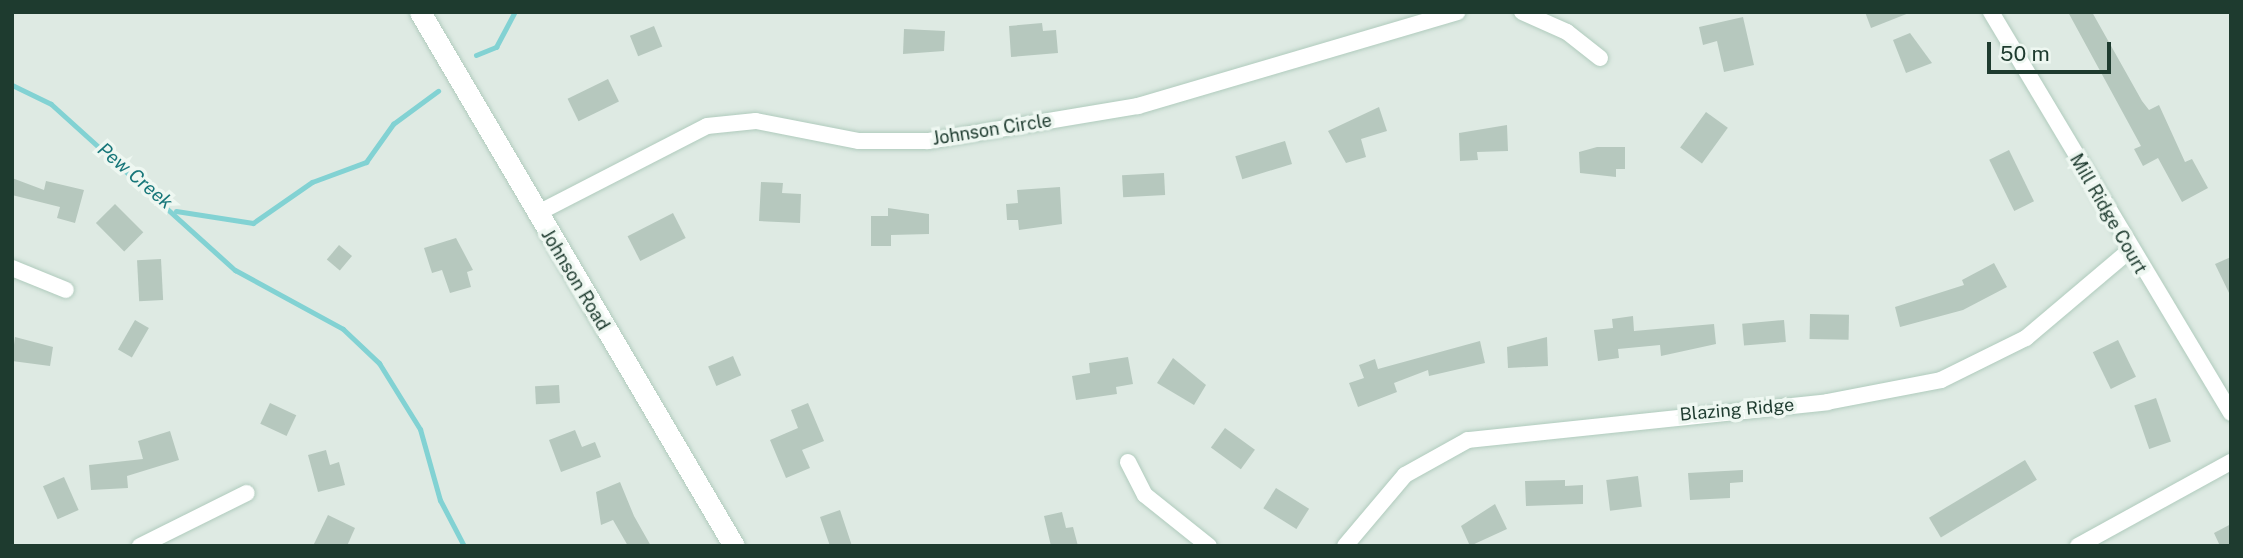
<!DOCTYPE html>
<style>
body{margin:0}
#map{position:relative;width:2243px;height:558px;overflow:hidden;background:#deeae3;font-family:"Public Sans",sans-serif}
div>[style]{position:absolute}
.stream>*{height:5px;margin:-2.5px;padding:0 2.5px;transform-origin:2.5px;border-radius:2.5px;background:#82d2d3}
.building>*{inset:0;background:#b6c8be;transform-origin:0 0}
.roads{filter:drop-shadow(0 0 2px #b0cbbd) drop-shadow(0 0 2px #b0cbbd)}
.street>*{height:16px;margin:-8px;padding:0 8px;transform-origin:8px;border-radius:8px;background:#fff}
.secondary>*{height:21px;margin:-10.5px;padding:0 10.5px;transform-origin:10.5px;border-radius:10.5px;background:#fff}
span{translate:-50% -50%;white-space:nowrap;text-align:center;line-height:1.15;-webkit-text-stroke:7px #eef7f1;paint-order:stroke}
.street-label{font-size:18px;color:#1e3b2f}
.water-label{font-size:19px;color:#167679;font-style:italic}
.frame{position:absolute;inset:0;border:14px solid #1e3b2f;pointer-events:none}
.scale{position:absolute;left:1987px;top:42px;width:124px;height:32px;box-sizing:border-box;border:4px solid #1e3b2f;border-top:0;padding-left:9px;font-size:21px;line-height:24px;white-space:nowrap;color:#1e3b2f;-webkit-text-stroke:5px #eef7f1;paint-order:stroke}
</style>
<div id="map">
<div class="stream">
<div style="left:476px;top:55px;width:22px;rotate:-22deg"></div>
<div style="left:496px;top:47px;width:40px;rotate:-62deg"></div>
<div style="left:12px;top:85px;width:43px;rotate:26deg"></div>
<div style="left:51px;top:104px;width:248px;rotate:42.1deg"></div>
<div style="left:235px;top:270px;width:123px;rotate:28.6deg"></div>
<div style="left:343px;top:329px;width:50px;rotate:43.4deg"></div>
<div style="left:379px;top:363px;width:78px;rotate:58.2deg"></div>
<div style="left:420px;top:429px;width:74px;rotate:74.3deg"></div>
<div style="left:440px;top:500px;width:52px;rotate:62.4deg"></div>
<div style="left:176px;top:211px;width:78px;rotate:8.9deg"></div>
<div style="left:253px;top:223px;width:72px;rotate:-34.8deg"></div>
<div style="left:312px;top:182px;width:58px;rotate:-20.3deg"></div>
<div style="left:366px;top:162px;width:47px;rotate:-54.6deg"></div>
<div style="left:393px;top:124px;width:56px;rotate:-36.3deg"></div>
</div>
<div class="building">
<div style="clip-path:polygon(1865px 12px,1909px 12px,1909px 13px,1871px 28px)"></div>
<div style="clip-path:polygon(2068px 12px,2092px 12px,2142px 101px,2149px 110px,2159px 105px,2185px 162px,2192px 159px,2208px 188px,2182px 202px,2158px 158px,2143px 166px,2134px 149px,2141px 146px)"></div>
<div style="clip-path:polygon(1743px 17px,1754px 65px,1724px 72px,1717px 41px,1703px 45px,1699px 27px)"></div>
<div style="clip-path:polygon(1042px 23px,1043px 31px,1056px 30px,1058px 53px,1011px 57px,1009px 26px)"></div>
<div style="left:654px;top:26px;width:22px;height:26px;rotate:68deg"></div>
<div style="clip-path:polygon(904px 29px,945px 31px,944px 51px,903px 54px)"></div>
<div style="clip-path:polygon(1910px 33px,1932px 63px,1906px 73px,1893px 40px)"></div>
<div style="left:608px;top:79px;width:25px;height:45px;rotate:64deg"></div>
<div style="clip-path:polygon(1379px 107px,1387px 131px,1361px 139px,1366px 157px,1346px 163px,1328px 131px)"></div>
<div style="left:1706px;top:112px;width:27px;height:44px;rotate:36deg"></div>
<div style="clip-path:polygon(1507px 125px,1508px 151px,1477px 152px,1478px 160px,1460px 161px,1459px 133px)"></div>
<div style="left:1285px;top:141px;width:24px;height:52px;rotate:73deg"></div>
<div style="clip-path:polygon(1597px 147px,1625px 147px,1625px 169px,1616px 169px,1616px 177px,1580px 173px,1579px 152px)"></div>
<div style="left:2009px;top:150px;width:57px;height:22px;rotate:64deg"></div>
<div style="left:1164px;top:173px;width:22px;height:42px;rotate:87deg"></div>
<div style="clip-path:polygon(12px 178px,44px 190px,46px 181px,84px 190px,75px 223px,57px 218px,60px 207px,12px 195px)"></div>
<div style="clip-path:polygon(761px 182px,783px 183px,782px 193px,801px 194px,800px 223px,759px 221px)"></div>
<div style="clip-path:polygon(1060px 187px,1062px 224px,1019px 230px,1018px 220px,1007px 220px,1006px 204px,1018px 203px,1017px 190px)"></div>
<div style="left:115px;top:204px;width:40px;height:27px;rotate:45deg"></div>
<div style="clip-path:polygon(888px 208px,929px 214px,929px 234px,891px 235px,891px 246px,871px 246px,871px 216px,888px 216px)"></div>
<div style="left:673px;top:213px;width:28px;height:51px;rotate:63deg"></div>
<div style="clip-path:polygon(456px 238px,473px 270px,467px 272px,471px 287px,450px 293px,442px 270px,432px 273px,424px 248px)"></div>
<div style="left:339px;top:245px;width:17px;height:19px;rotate:40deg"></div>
<div style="clip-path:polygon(2231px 257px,2231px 297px,2215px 264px)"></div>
<div style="left:161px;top:259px;width:41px;height:24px;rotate:87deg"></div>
<div style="clip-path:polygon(1994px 263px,2007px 287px,1963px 310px,1900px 327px,1895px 307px,1964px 285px,1962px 280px)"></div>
<div style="left:1810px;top:314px;width:39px;height:25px;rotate:1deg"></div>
<div style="clip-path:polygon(1633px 316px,1634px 331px,1714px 324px,1716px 344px,1661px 356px,1660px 345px,1618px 349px,1619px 358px,1598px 361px,1594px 330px,1613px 328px,1612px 319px)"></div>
<div style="left:135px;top:320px;width:16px;height:34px;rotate:30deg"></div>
<div style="left:1784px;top:320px;width:22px;height:42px;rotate:85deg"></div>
<div style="clip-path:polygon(15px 337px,53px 347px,50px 366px,12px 361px)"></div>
<div style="clip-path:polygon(1547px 337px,1548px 366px,1508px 368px,1507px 347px)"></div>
<div style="left:2118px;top:340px;width:41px;height:28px;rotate:64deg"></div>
<div style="clip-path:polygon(1480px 341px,1485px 363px,1429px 376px,1428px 370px,1394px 383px,1397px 392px,1358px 407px,1349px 383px,1364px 378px,1359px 365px,1375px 359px,1378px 369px)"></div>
<div style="left:733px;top:356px;width:21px;height:27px;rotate:67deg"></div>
<div style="clip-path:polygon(1128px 357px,1133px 384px,1116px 387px,1117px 394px,1076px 400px,1072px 376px,1090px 373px,1089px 363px)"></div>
<div style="clip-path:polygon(1173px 358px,1206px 385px,1194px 405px,1157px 383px)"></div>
<div style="left:559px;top:385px;width:18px;height:24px;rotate:87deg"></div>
<div style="left:2156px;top:398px;width:46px;height:23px;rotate:71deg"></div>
<div style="left:270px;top:403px;width:29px;height:23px;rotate:25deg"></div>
<div style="clip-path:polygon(808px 403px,824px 441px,802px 450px,810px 468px,786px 478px,770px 440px,798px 428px,791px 410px)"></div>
<div style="left:1225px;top:428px;width:37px;height:24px;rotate:36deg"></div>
<div style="clip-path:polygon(575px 430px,582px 447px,595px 442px,601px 457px,561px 472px,549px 440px)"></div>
<div style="clip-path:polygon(170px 431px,179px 460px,127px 476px,128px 488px,91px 490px,89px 465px,143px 459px,138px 441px)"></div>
<div style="clip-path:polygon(326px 450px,330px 465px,339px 462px,345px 485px,318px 492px,308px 455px)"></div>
<div style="left:2025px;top:460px;width:23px;height:112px;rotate:59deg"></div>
<div style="clip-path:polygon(1743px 470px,1743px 482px,1730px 483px,1730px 498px,1690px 500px,1688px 473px)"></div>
<div style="left:1638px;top:476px;width:31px;height:32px;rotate:83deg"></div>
<div style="left:64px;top:477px;width:36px;height:23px;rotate:66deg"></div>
<div style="clip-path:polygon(1565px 480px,1565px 486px,1583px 485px,1583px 504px,1526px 506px,1525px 481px)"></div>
<div style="clip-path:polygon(620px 482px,634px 516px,651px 546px,628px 546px,613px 520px,601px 525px,596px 492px)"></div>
<div style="left:1276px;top:488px;width:39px;height:24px;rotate:32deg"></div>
<div style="clip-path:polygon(1495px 504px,1507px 529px,1470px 546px,1461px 526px)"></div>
<div style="clip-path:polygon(840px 510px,852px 546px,830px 546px,820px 517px)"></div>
<div style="clip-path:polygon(1062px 512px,1066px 528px,1073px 527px,1078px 546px,1051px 546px,1044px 516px)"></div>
<div style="clip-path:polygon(328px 515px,355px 528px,347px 546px,313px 546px)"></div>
<div style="clip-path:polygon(2231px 524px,2231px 546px,2220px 546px,2214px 533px)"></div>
</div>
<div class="roads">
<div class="street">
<div style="left:1522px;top:12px;width:49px;rotate:24deg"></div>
<div style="left:1567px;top:32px;width:42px;rotate:38.2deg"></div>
<div style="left:1991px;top:12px;width:467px;rotate:59.1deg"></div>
<div style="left:536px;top:214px;width:192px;rotate:-27.2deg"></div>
<div style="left:707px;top:126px;width:49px;rotate:-5.8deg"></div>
<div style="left:756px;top:121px;width:105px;rotate:11deg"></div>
<div style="left:859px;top:141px;width:69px"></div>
<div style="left:928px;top:141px;width:213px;rotate:-9.5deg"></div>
<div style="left:1138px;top:106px;width:333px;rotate:-16.4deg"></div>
<div style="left:12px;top:268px;width:58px;rotate:22.2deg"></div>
<div style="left:1128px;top:462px;width:37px;rotate:63deg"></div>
<div style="left:1145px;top:495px;width:82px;rotate:38.6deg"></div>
<div style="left:140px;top:546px;width:119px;rotate:-26.4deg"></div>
<div style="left:1345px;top:546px;width:93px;rotate:-49.8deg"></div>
<div style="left:1405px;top:475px;width:72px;rotate:-29.1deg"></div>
<div style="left:1468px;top:440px;width:361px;rotate:-6deg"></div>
<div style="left:1827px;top:402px;width:116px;rotate:-10.9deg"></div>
<div style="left:1941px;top:380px;width:95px;rotate:-26.3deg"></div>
<div style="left:2026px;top:338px;width:135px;rotate:-40.2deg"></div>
<div style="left:2078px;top:546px;width:175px;rotate:-28.8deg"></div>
</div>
<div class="secondary">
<div style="left:420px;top:12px;width:619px;rotate:59.54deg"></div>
</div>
</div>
<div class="street-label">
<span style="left:992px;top:130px;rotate:-9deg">Johnson Circle</span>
<span style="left:2108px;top:214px;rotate:60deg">Mill Ridge Court</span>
<span style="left:575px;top:280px;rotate:59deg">Johnson Road</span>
<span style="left:1737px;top:410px;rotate:-5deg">Blazing Ridge</span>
</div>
<div class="water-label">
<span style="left:135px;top:176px;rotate:40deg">Pew Creek</span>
</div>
<div class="frame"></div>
<div class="scale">50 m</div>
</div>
